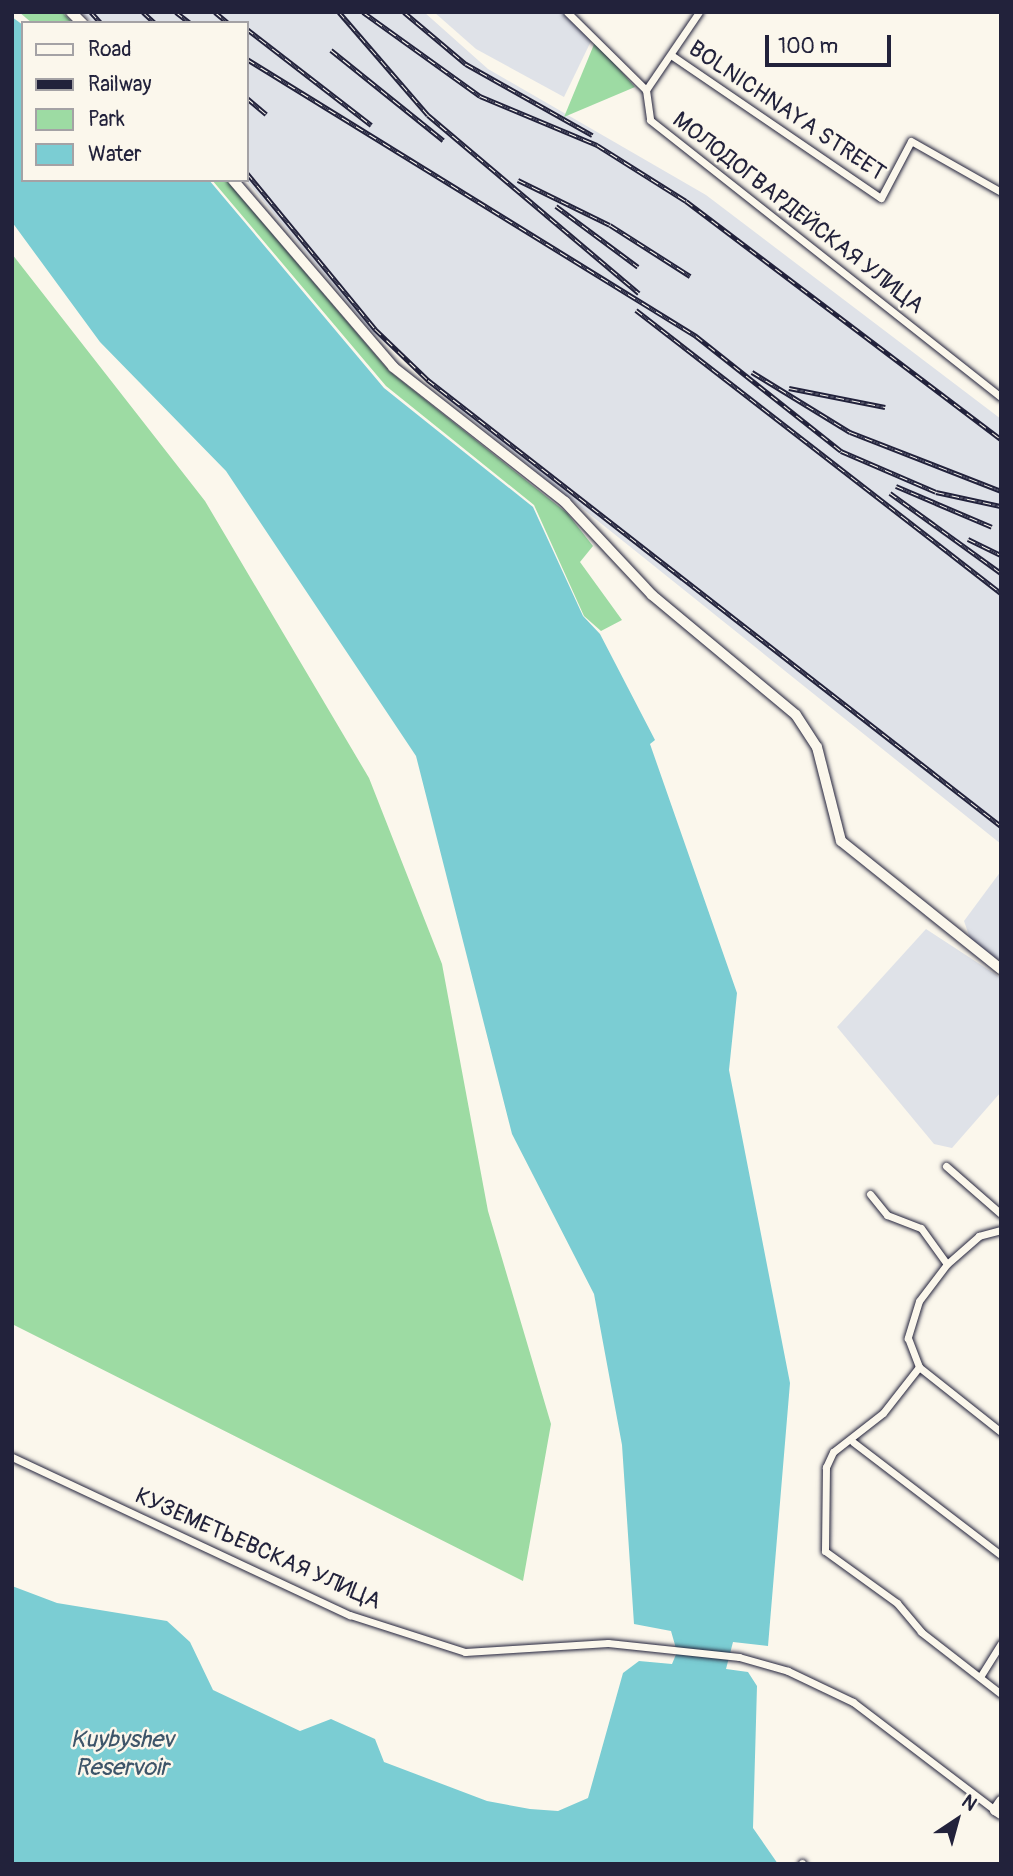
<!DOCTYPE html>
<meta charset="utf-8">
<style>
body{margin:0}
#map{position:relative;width:1013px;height:1876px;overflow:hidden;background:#fbf7ec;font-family:Pangolin,sans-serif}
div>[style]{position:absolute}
.built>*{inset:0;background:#dfe2e8}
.green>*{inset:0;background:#9ddba3}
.water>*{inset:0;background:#7bcdd3}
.roads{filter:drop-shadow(0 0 2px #22223b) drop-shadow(0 0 2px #22223b)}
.street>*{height:7px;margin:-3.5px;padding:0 3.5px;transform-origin:3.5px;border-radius:3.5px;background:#fbf7ec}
.secondary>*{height:10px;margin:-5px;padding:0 5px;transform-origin:5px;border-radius:5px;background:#fbf7ec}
.rail>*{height:5px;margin-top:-2.5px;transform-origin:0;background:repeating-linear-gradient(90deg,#fbf7ec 0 8px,#22223b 0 16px);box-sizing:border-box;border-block:2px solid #22223b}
span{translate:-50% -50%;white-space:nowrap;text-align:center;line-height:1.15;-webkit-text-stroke:5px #fbf7ec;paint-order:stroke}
.street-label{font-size:23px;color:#22223b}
.water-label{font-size:24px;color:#3d5569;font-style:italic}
.frame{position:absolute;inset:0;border:14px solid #22223b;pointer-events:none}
.legend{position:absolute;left:21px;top:21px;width:228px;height:161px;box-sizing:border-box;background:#fbf7ec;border:2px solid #a4a2a5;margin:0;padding:9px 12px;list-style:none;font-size:21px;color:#22223b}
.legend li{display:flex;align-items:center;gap:14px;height:35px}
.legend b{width:35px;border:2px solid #a4a2a5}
.north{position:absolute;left:922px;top:1785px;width:70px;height:70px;-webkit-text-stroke:5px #fbf7ec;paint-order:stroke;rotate:36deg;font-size:19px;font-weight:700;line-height:28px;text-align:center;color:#22223b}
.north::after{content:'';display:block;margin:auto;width:24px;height:32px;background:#22223b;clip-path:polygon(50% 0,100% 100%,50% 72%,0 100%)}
.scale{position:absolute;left:765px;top:35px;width:126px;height:32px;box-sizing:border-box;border:4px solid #22223b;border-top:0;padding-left:9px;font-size:21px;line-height:24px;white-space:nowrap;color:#22223b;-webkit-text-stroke:5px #fbf7ec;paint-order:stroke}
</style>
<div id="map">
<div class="built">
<div style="clip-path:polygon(81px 12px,424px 12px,488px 69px,706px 195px,1001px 419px,1001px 844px,462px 412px,370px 330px,246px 180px,247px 23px,92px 23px)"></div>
<div style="clip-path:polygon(434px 12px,561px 12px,593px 37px,564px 97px,476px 49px)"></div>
<div style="clip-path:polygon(1001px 871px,1001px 961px,972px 944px,964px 921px)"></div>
<div style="clip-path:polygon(926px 929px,1001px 978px,1001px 1092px,952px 1148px,934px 1144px,837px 1027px)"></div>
</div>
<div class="green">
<div style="clip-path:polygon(19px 12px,62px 12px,73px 23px,32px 23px)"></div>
<div style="clip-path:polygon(595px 42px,635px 87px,564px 117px)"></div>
<div style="clip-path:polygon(212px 180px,226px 180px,389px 371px,567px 513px,593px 546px,580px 562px,622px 620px,601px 631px,584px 616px,534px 505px,386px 386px)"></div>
<div style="clip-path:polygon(12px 254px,205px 501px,369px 778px,442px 964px,488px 1211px,551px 1424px,523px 1581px,12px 1324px)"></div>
</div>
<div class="water">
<div style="clip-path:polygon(12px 17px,23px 25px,23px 180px,209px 180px,384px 388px,533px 507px,583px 616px,600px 634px,655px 740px,650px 744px,737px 993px,729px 1070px,790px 1383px,768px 1646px,733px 1642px,726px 1669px,748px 1672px,757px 1686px,753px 1828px,778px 1864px,12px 1864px,12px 1586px,57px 1603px,167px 1621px,190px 1642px,213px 1690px,300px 1731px,331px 1719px,375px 1739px,384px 1762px,487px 1801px,530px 1809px,558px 1811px,588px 1798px,623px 1673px,639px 1661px,672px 1664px,677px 1652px,671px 1631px,634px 1624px,622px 1445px,594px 1294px,512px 1134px,416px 756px,226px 471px,100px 342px,12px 222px)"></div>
</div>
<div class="roads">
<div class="street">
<div style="left:567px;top:12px;width:111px;rotate:44.6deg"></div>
<div style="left:646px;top:90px;width:30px;rotate:82deg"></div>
<div style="left:650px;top:120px;width:447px;rotate:38.3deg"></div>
<div style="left:671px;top:55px;width:254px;rotate:34.3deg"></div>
<div style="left:881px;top:198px;width:64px;rotate:-62.2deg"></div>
<div style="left:911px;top:141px;width:103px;rotate:29.5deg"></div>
<div style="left:646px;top:90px;width:94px;rotate:-55.8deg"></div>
<div style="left:946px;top:1166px;width:73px;rotate:41.1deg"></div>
<div style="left:870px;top:1194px;width:27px;rotate:51deg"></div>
<div style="left:887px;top:1215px;width:36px;rotate:21deg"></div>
<div style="left:921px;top:1228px;width:44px;rotate:54.2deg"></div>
<div style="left:1001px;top:1230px;width:23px;rotate:165deg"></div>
<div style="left:979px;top:1236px;width:43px;rotate:138.8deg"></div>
<div style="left:947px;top:1264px;width:46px;rotate:127.1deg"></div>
<div style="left:919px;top:1301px;width:39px;rotate:107deg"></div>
<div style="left:908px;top:1338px;width:31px;rotate:69deg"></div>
<div style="left:919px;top:1367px;width:58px;rotate:128deg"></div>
<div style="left:883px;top:1413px;width:63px;rotate:142deg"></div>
<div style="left:833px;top:1452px;width:17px;rotate:115deg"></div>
<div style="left:826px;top:1467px;width:84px;rotate:90.7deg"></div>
<div style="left:825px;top:1551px;width:89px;rotate:35.8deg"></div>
<div style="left:897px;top:1603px;width:38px;rotate:50deg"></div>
<div style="left:921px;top:1632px;width:101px;rotate:37.8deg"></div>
<div style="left:919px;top:1367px;width:105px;rotate:38.4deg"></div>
<div style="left:853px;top:1442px;width:186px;rotate:37.4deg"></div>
<div style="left:12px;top:1457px;width:373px;rotate:25.1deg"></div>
<div style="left:350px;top:1615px;width:121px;rotate:17.8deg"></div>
<div style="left:465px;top:1652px;width:143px;rotate:-3.6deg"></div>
<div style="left:608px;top:1643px;width:132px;rotate:6.1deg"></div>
<div style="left:739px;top:1657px;width:51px;rotate:15.9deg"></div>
<div style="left:788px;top:1671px;width:72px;rotate:25.5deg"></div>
<div style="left:853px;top:1702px;width:178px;rotate:37.3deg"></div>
<div style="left:980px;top:1677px;width:40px;rotate:-58deg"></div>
<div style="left:802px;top:1863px;width:1px;rotate:45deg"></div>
</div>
<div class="secondary">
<div style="left:71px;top:12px;width:16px;rotate:45deg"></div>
<div style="left:233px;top:180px;width:246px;rotate:49.4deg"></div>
<div style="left:393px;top:367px;width:219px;rotate:38.1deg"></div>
<div style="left:565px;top:502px;width:127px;rotate:46.9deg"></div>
<div style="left:652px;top:595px;width:187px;rotate:39.8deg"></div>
<div style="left:796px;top:715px;width:38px;rotate:57deg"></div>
<div style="left:817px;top:747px;width:97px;rotate:75.7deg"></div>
<div style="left:841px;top:841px;width:205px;rotate:38.7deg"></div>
<div style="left:1001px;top:1801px;width:11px;rotate:124deg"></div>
<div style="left:995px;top:1810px;width:7px;rotate:34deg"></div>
</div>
</div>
<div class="rail">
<div style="left:91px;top:12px;width:15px;rotate:48deg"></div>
<div style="left:143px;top:12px;width:16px;rotate:43deg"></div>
<div style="left:176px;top:12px;width:18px;rotate:38deg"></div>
<div style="left:215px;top:12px;width:17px;rotate:40deg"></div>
<div style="left:339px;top:12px;width:136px;rotate:49.2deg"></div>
<div style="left:428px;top:115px;width:276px;rotate:40.2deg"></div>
<div style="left:363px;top:12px;width:144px;rotate:35.7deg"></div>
<div style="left:480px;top:96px;width:127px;rotate:22.7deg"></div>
<div style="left:597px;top:145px;width:105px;rotate:32.2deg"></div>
<div style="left:686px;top:201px;width:395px;rotate:37.1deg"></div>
<div style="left:404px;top:12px;width:81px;rotate:40deg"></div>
<div style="left:466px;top:64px;width:145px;rotate:29.4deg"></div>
<div style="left:247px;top:29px;width:157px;rotate:37.7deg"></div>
<div style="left:331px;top:50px;width:144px;rotate:38.8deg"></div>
<div style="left:247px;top:59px;width:528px;rotate:31.67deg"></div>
<div style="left:696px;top:336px;width:185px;rotate:38.4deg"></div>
<div style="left:841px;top:451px;width:103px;rotate:23.3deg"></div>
<div style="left:936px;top:492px;width:66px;rotate:12.2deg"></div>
<div style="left:247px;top:98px;width:25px;rotate:40deg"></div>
<div style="left:247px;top:173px;width:202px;rotate:50.6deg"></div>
<div style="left:375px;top:329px;width:74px;rotate:43.9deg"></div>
<div style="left:428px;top:380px;width:726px;rotate:37.9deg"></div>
<div style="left:518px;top:180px;width:102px;rotate:26.1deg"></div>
<div style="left:610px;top:225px;width:95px;rotate:32.5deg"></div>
<div style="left:556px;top:206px;width:102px;rotate:36.6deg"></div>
<div style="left:636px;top:310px;width:462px;rotate:37.8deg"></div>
<div style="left:752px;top:372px;width:115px;rotate:31.5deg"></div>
<div style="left:850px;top:432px;width:162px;rotate:21.3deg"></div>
<div style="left:789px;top:388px;width:98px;rotate:11.2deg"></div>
<div style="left:896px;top:486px;width:104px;rotate:23.1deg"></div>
<div style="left:890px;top:493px;width:137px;rotate:35.8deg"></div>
<div style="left:968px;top:539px;width:37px;rotate:26deg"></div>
</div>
<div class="street-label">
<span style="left:787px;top:111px;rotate:34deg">BOLNICHNAYA STREET</span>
<span style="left:798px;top:213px;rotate:38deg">МОЛОДОГВАРДЕЙСКАЯ УЛИЦА</span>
<span style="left:258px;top:1549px;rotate:24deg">КУЗЕМЕТЬЕВСКАЯ УЛИЦА</span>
</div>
<div class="water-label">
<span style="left:122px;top:1754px">Kuybyshev<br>Reservoir</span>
</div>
<div class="frame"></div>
<ul class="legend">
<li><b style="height:9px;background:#fbf7ec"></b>Road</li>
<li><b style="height:9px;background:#22223b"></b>Railway</li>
<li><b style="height:19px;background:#9ddba3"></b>Park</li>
<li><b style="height:19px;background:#7bcdd3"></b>Water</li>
</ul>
<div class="north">N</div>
<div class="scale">100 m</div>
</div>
